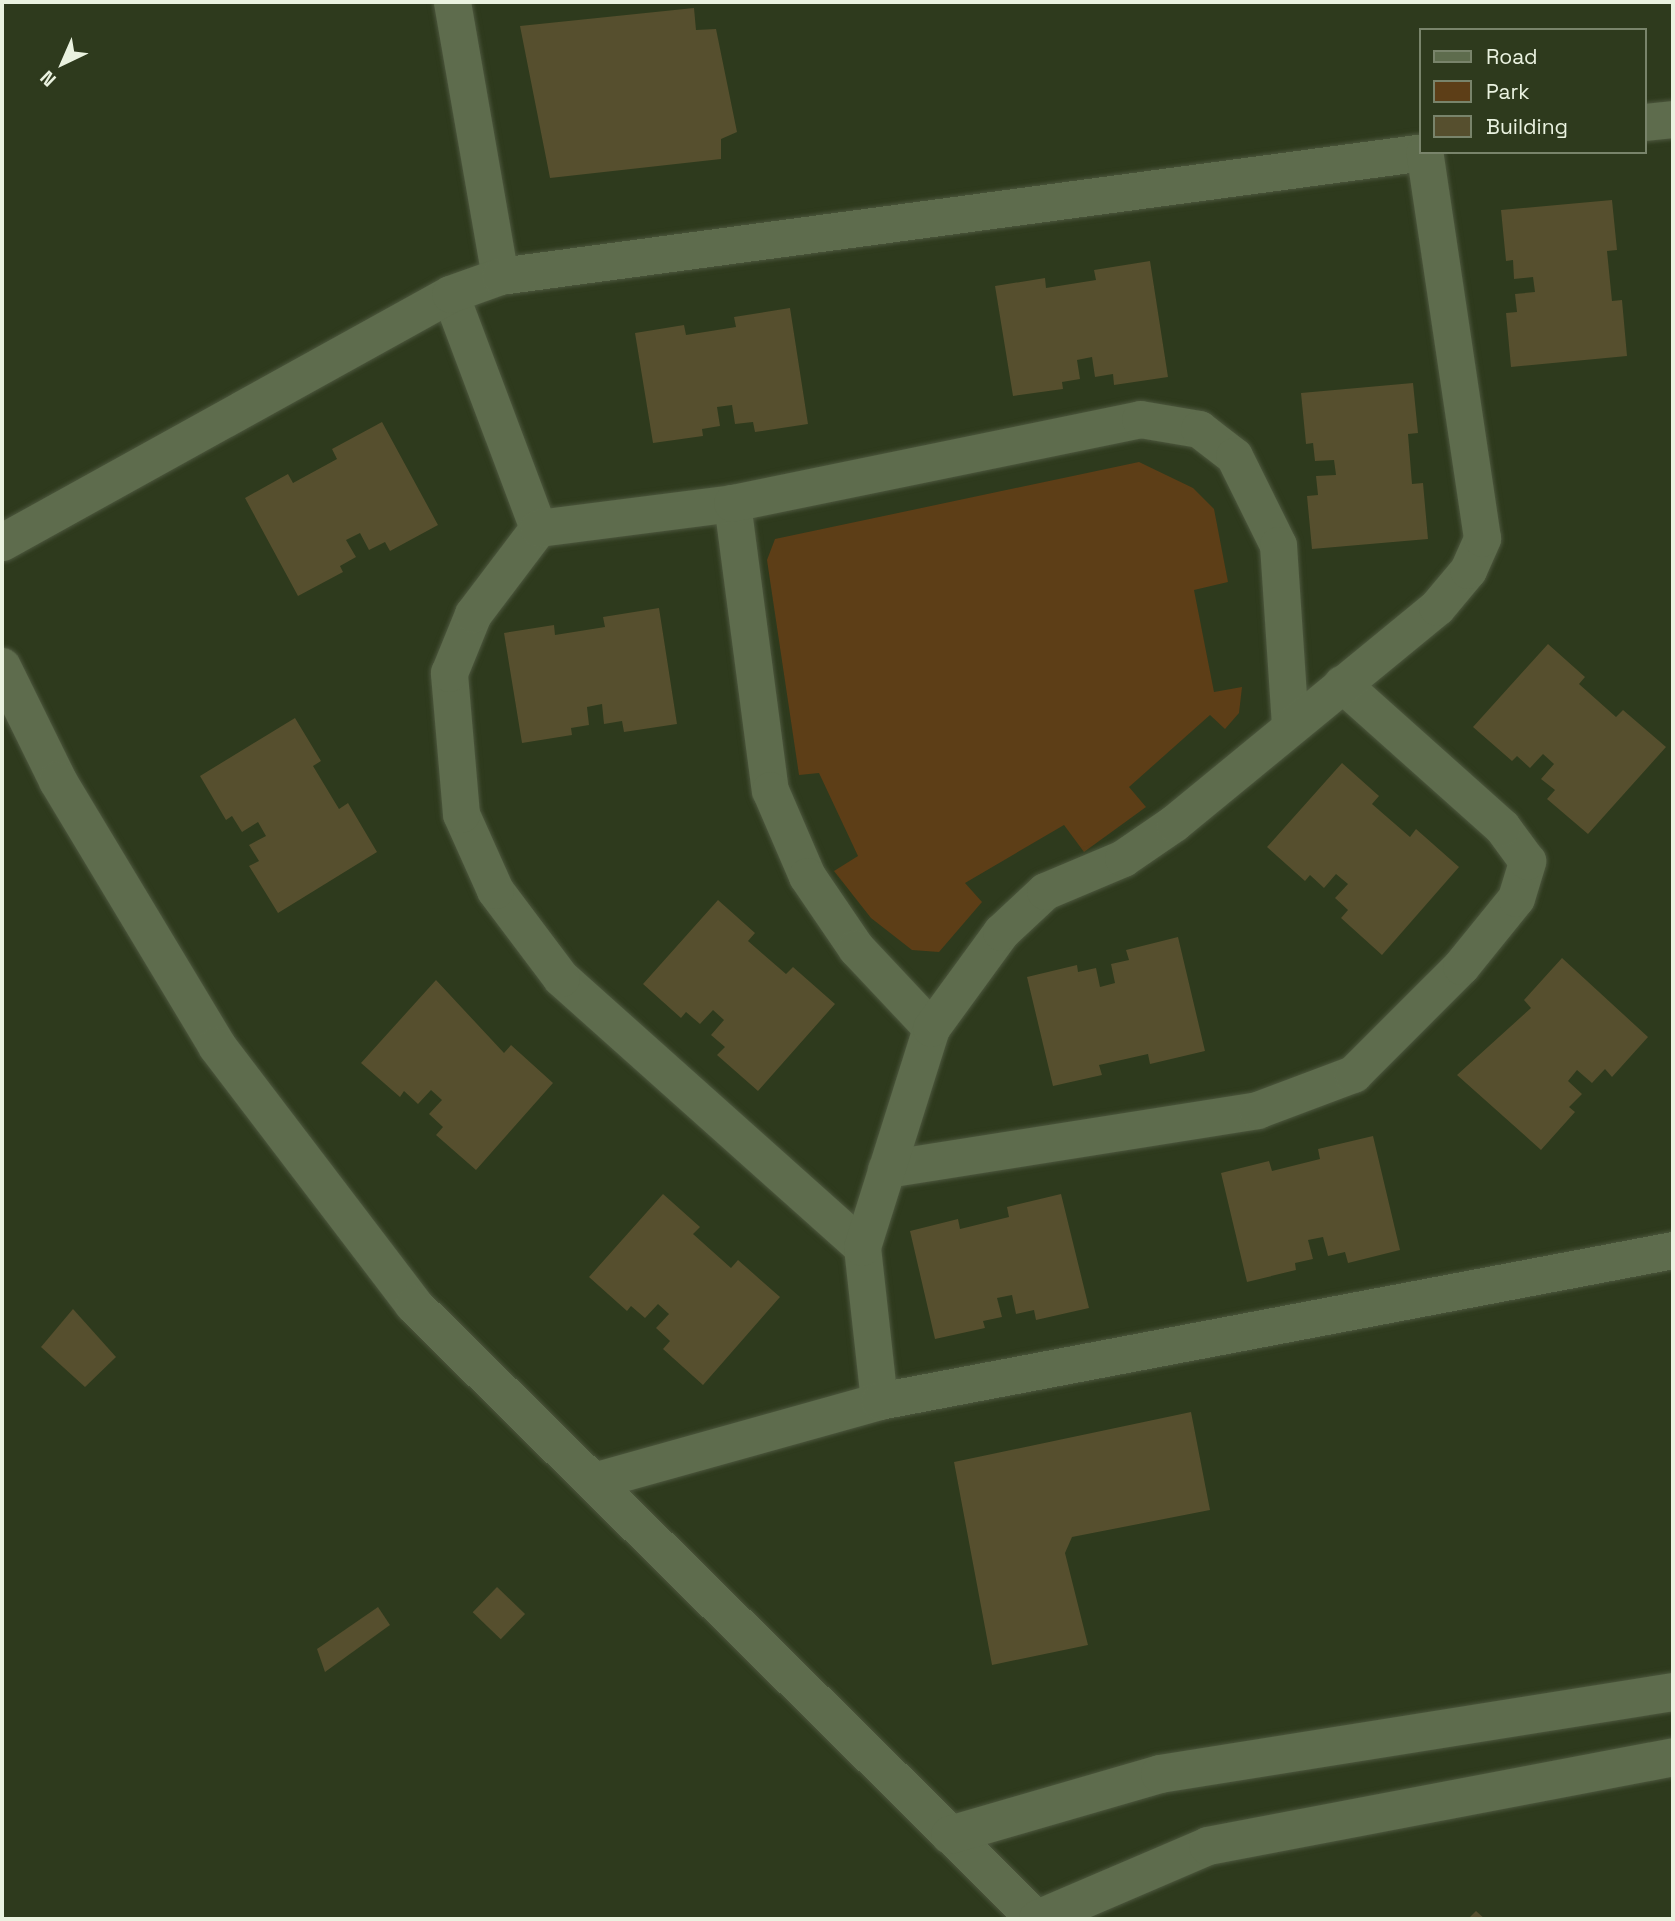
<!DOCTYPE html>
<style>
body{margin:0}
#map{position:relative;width:1675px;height:1921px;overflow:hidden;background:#2e3a1d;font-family:"Space Grotesk",sans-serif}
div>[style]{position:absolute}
.green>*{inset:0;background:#5d3e17}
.building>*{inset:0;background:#564f2e;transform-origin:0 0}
.roads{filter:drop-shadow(0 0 2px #4d573e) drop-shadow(0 0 2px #4d573e)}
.street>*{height:37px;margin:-18.5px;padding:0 18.5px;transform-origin:18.5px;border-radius:18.5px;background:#5e6c4d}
.secondary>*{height:38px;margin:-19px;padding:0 19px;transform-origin:19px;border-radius:19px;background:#5e6c4d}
span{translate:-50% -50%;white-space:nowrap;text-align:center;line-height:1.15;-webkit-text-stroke:5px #2e3a1d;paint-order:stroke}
.frame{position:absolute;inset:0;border:4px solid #eaf2e0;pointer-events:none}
.legend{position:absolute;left:1419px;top:28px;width:228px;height:126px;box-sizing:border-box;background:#2e3a1d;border:2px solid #79846b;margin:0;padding:9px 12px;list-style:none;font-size:21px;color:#eaf2e0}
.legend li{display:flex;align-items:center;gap:14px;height:35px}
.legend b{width:35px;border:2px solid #79846b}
.north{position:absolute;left:28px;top:28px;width:70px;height:70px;-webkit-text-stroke:5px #2e3a1d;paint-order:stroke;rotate:224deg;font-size:19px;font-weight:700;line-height:28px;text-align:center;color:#eaf2e0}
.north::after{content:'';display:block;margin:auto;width:24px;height:32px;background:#eaf2e0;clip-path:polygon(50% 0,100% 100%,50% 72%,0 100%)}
</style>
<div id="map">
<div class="green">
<div style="clip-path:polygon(1139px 462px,1193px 488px,1214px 509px,1228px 582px,1194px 590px,1214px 692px,1242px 687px,1239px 713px,1225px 729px,1210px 715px,1129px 787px,1146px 807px,1084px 852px,1064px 825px,965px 883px,982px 902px,939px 952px,912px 950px,871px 918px,834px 871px,858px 856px,819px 773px,799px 775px,767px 560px,775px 539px)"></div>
</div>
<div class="building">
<div style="clip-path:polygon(694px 8px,696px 30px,716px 29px,737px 132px,721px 139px,721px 159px,550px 178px,520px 26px)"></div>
<div style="clip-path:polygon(1612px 200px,1617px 250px,1607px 251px,1612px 301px,1622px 300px,1627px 356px,1511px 367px,1506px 313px,1517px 312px,1515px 294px,1535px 292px,1533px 277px,1514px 279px,1513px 260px,1506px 261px,1501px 210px)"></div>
<div style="clip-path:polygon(1150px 261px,1168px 377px,1114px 385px,1113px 374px,1095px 377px,1092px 357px,1077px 360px,1080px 379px,1062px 382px,1063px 389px,1013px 396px,995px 286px,1045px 278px,1046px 288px,1096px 280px,1094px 270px)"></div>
<div style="clip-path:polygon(790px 308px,808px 424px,755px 432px,753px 422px,735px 424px,732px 405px,717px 407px,720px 426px,702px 429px,703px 436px,653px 443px,635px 333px,684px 325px,686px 335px,736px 327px,734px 317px)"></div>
<div style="clip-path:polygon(1413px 383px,1418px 433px,1408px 434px,1412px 484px,1423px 483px,1428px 539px,1312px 549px,1307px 496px,1318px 495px,1316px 476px,1336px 475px,1334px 460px,1315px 461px,1313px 443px,1306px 444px,1301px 393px)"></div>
<div style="clip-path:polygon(382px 422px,438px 525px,390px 551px,385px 542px,369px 550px,360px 533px,346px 540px,356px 557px,340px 566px,343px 572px,298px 596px,245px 498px,288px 474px,293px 483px,337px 459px,332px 449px)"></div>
<div style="clip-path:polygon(659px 608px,677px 724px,624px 732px,622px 721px,604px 724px,602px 704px,587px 707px,589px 725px,571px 728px,572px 735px,522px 743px,504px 633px,554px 625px,555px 635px,605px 627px,603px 617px)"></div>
<div style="clip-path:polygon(1548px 644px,1585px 677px,1579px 684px,1616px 717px,1623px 710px,1666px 747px,1588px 834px,1547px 799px,1555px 790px,1541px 779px,1554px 764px,1543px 754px,1530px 768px,1517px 756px,1512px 761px,1473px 727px)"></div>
<div style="clip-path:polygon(295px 718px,321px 761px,313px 766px,339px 809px,348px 803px,377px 852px,278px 913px,249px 866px,259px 861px,249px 845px,266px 836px,258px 822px,242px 832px,232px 816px,226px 820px,200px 776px)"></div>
<div style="clip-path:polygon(1342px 763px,1379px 796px,1372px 804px,1410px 837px,1416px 829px,1459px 867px,1382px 955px,1341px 918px,1348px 910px,1335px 898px,1348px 884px,1336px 874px,1324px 888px,1310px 875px,1305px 881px,1267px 847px)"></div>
<div style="clip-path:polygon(718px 900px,755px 933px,748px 941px,786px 974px,793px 967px,835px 1004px,758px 1091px,717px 1055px,725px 1047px,711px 1035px,724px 1020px,713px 1010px,700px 1024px,686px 1012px,681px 1018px,643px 984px)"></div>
<div style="clip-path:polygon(1178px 937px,1205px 1051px,1150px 1064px,1148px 1054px,1099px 1065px,1102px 1075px,1053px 1086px,1027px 977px,1077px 965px,1078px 972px,1096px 968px,1100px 987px,1115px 983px,1111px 964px,1129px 960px,1126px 950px)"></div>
<div style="clip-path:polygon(1562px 958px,1648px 1037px,1612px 1077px,1605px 1069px,1592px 1083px,1577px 1070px,1568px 1081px,1582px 1094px,1569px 1107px,1575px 1112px,1541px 1150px,1457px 1075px,1531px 1008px,1524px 1000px)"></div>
<div style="clip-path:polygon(436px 980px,504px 1053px,511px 1045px,553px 1083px,476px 1170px,436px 1135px,443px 1127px,429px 1114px,442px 1100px,431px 1090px,418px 1104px,404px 1091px,400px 1097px,361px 1063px)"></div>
<div style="clip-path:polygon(1373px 1136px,1400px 1250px,1348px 1263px,1345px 1252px,1328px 1256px,1323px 1237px,1308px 1240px,1313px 1259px,1295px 1263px,1296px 1270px,1247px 1282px,1221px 1173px,1269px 1161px,1272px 1171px,1320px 1159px,1318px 1149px)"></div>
<div style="clip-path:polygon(663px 1194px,700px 1227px,693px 1234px,731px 1268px,738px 1260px,780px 1297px,703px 1385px,663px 1349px,670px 1341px,656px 1328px,669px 1314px,658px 1304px,645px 1318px,631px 1306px,627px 1311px,589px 1277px)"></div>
<div style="clip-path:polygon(1061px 1194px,1089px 1308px,1036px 1320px,1034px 1310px,1016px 1314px,1012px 1295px,997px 1298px,1002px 1317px,983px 1321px,985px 1328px,935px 1339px,910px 1231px,958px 1219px,960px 1229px,1009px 1217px,1007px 1207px)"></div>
<div style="clip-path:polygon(73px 1309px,116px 1357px,85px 1387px,41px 1347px)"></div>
<div style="clip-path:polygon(1191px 1412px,1210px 1510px,1072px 1537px,1065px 1553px,1088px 1645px,992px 1665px,954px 1462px)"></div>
<div style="left:497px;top:1587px;width:39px;height:35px;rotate:44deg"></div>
<div style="clip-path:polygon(378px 1607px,390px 1625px,325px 1672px,317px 1649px)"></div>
<div style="clip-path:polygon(1476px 1911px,1485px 1919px,1468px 1919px)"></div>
</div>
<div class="roads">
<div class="street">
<div style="left:452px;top:2px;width:278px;rotate:80.1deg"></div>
<div style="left:1645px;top:122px;width:28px;rotate:-6deg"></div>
<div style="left:450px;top:294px;width:250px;rotate:69.4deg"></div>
<div style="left:732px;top:503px;width:290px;rotate:82.5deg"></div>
<div style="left:770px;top:790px;width:94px;rotate:66.7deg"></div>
<div style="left:807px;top:876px;width:87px;rotate:55.8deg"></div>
<div style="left:856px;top:948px;width:110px;rotate:46.8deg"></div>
<div style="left:2px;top:542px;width:512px;rotate:-28.97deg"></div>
<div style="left:450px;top:294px;width:53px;rotate:-19.8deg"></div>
<div style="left:500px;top:276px;width:933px;rotate:-7.64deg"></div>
<div style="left:886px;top:1169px;width:376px;rotate:-9deg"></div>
<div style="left:1257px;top:1110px;width:103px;rotate:-20.6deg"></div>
<div style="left:1353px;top:1074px;width:153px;rotate:-45deg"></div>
<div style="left:1461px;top:966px;width:87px;rotate:-51deg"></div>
<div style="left:1516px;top:898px;width:39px;rotate:-73deg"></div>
<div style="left:1527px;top:861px;width:42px;rotate:-126.3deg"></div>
<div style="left:1502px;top:827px;width:215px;rotate:-138.2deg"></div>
<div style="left:862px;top:1247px;width:404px;rotate:-138.2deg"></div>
<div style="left:561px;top:978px;width:110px;rotate:-126.9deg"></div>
<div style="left:495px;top:890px;width:83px;rotate:-114.1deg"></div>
<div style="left:461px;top:814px;width:142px;rotate:-94.9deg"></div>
<div style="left:449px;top:673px;width:64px;rotate:-67.9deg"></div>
<div style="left:473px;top:614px;width:108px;rotate:-52.9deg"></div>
<div style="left:538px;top:528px;width:196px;rotate:-7.3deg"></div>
<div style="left:732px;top:503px;width:417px;rotate:-11.6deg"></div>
<div style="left:1140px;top:419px;width:60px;rotate:9.6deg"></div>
<div style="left:1199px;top:429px;width:44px;rotate:37.6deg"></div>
<div style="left:1234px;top:456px;width:99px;rotate:63.7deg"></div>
<div style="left:1278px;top:545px;width:181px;rotate:86.2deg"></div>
<div style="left:879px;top:1401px;width:155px;rotate:-96.3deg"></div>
<div style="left:862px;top:1247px;width:230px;rotate:-72.5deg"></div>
<div style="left:931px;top:1028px;width:119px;rotate:-53.9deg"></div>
<div style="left:1001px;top:932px;width:60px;rotate:-43deg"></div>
<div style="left:1045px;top:891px;width:85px;rotate:-22.9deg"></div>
<div style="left:1123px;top:858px;width:62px;rotate:-34.5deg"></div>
<div style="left:1174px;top:823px;width:340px;rotate:-39.4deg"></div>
<div style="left:1437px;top:607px;width:48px;rotate:-50deg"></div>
<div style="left:1468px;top:570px;width:35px;rotate:-66deg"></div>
<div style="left:1482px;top:538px;width:390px;rotate:-98.5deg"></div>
<div style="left:593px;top:1481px;width:297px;rotate:-15.6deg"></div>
<div style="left:879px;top:1401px;width:808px;rotate:-10.77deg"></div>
</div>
<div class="secondary">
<div style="left:2px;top:667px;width:127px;rotate:63.8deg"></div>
<div style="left:58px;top:781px;width:309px;rotate:59deg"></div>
<div style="left:217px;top:1046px;width:325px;rotate:52.7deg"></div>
<div style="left:414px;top:1305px;width:874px;rotate:44.63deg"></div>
<div style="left:950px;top:1835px;width:219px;rotate:-16.2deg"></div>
<div style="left:1160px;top:1774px;width:520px;rotate:-9.08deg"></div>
<div style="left:1038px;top:1919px;width:185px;rotate:-23.2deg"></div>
<div style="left:1208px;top:1846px;width:473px;rotate:-10.8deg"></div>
</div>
</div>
<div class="frame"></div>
<ul class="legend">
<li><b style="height:9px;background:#5e6c4d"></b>Road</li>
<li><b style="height:19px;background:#5d3e17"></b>Park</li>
<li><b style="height:19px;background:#564f2e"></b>Building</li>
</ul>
<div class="north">N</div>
</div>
